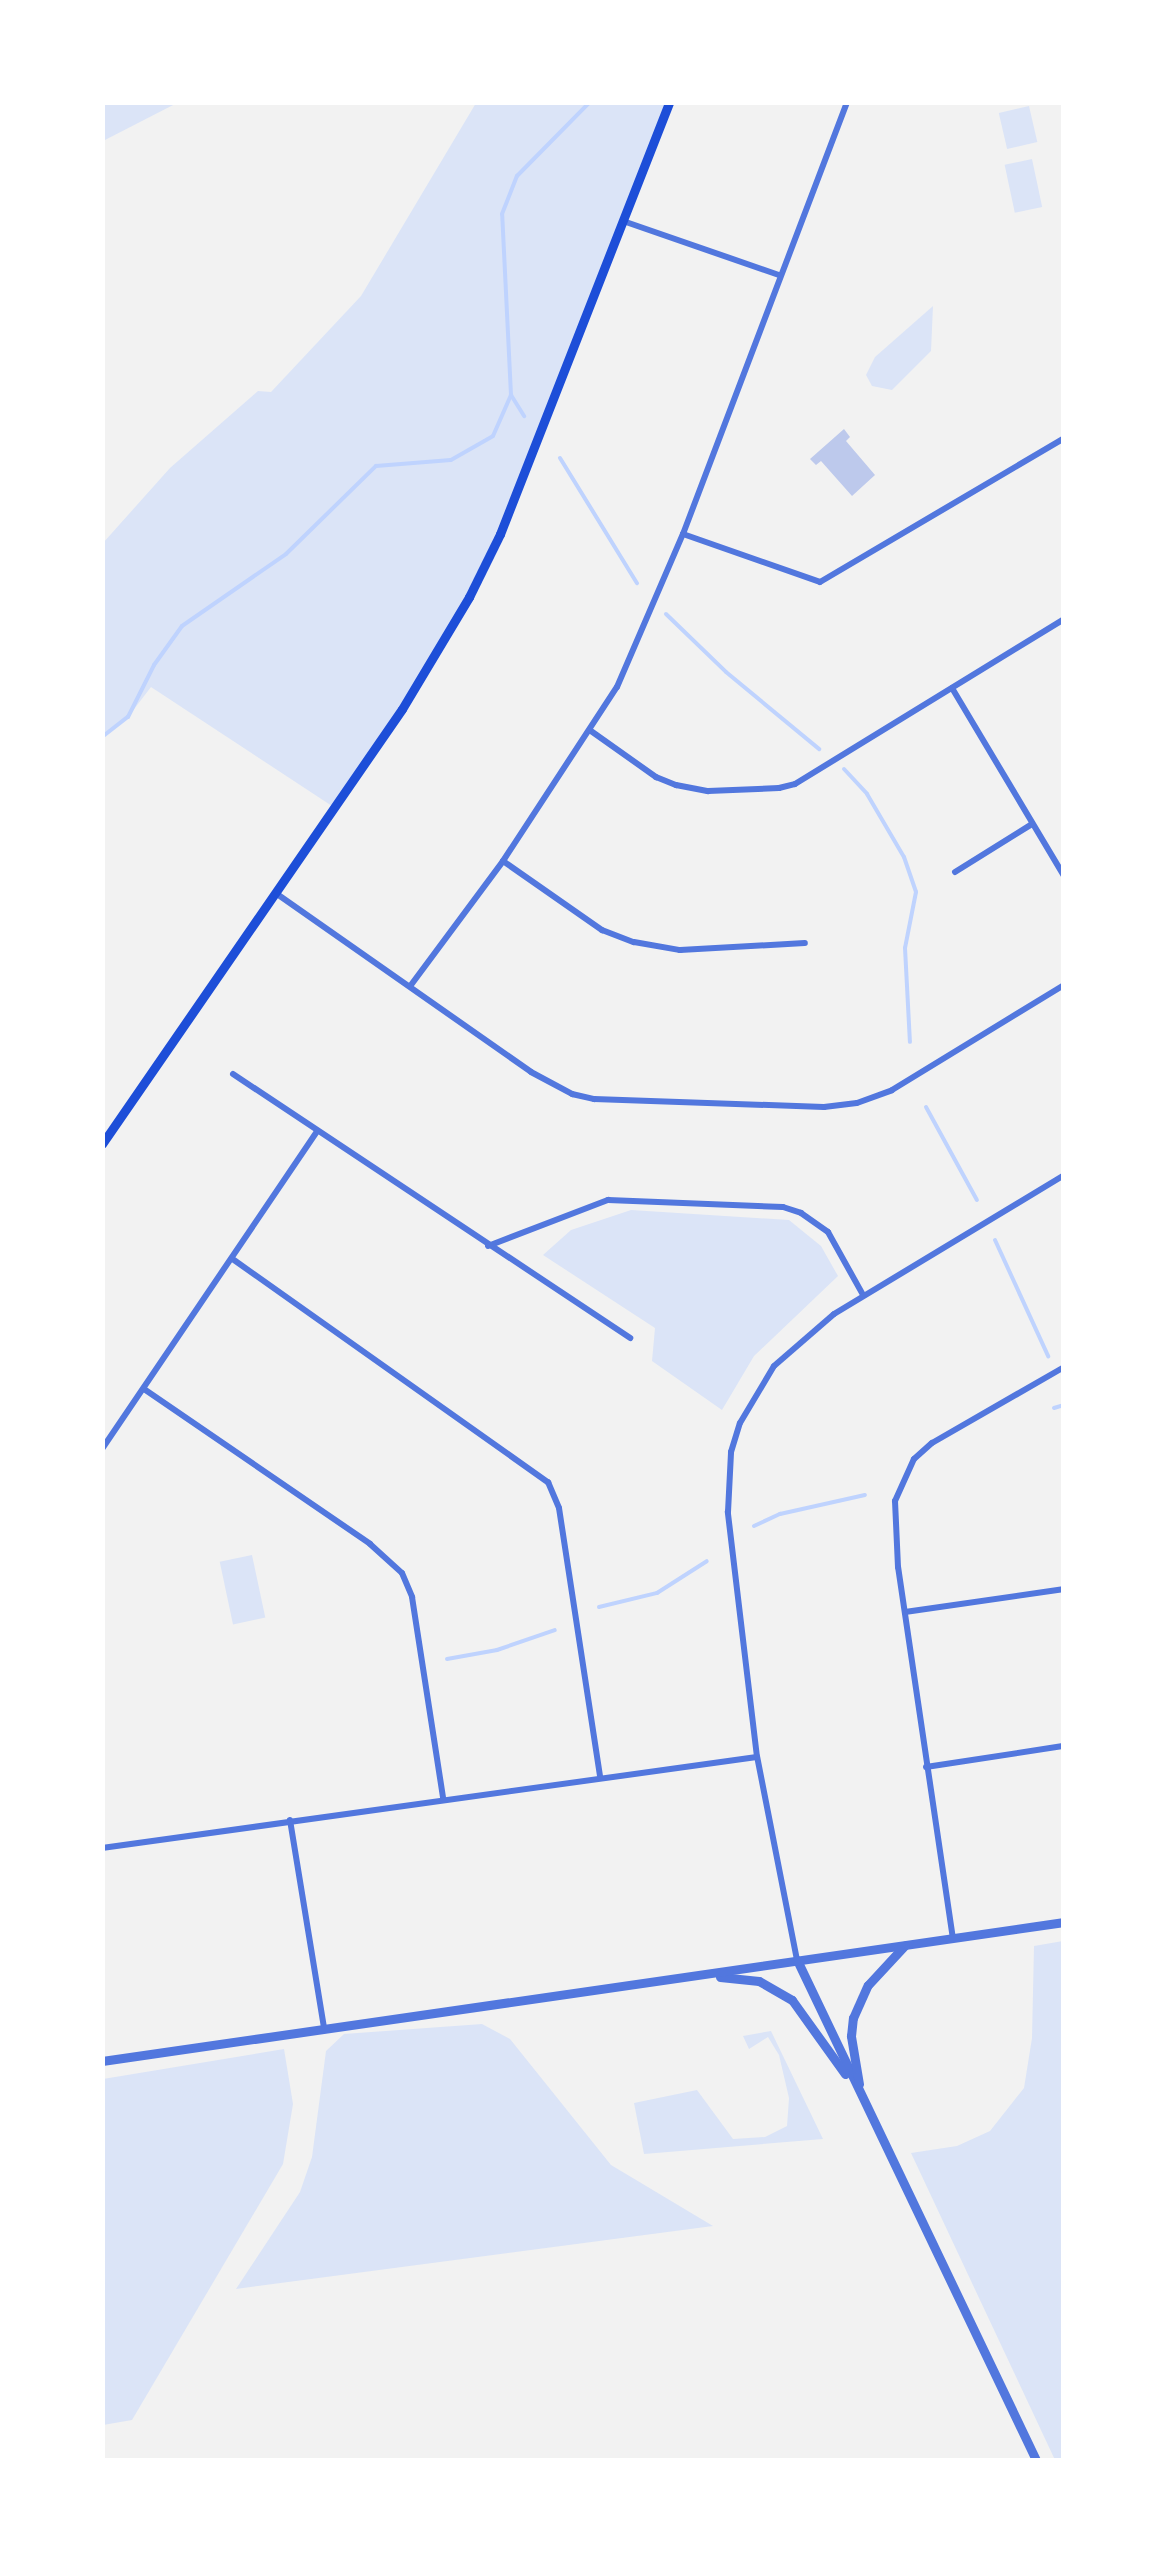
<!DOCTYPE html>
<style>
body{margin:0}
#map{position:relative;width:1166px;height:2563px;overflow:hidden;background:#f2f2f2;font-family:"Alegreya Sans",sans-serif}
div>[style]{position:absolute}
.green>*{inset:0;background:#dbe4f7;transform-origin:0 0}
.stream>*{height:4px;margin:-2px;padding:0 2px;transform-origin:2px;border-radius:2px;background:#bfd3fe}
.building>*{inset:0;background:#bdc9ec}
.minor>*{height:6px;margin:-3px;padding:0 3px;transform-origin:3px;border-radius:3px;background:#5277de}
.tertiary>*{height:9px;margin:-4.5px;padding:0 4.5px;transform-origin:4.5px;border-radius:4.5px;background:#5277de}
.secondary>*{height:9px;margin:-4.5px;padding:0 4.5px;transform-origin:4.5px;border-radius:4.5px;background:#1d4ed8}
span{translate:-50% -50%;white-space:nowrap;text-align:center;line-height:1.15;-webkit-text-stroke:8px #fff;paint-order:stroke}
.frame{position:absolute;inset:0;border:105px solid #fff;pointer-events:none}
</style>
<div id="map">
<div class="green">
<div style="clip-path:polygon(103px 102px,177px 102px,177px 103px,103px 141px)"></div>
<div style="clip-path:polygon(476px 103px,669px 103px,596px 293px,469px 597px,335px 808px,151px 687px,128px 717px,103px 737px,103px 543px,170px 468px,258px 391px,271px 392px,361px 296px)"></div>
<div style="left:1029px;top:106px;width:37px;height:31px;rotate:77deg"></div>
<div style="left:1032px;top:159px;width:49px;height:28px;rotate:78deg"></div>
<div style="clip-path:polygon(933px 306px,931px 351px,892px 390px,872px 386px,866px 375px,875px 357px)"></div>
<div style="clip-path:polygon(631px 1210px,789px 1220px,821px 1246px,838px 1276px,754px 1356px,722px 1410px,652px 1361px,655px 1328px,543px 1255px,571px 1230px)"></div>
<div style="left:252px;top:1555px;width:64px;height:33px;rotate:78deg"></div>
<div style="clip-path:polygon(1063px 1941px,1064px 2460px,1055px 2460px,911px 2153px,957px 2146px,990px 2131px,1024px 2088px,1032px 2038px,1034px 1946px)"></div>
<div style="clip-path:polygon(482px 2024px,510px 2039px,611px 2165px,713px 2226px,236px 2289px,300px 2192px,312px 2157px,326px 2051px,344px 2034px)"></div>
<div style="clip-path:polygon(771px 2031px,823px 2139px,644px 2154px,634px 2103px,697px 2090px,733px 2139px,765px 2137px,787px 2126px,789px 2098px,779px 2055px,768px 2037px,749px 2049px,743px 2036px)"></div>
<div style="clip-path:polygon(284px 2049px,293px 2104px,283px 2164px,132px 2420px,103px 2425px,103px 2079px)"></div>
</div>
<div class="stream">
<div style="left:511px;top:395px;width:25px;rotate:58deg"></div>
<div style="left:560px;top:458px;width:147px;rotate:58.4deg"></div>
<div style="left:666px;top:614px;width:83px;rotate:44deg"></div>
<div style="left:726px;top:672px;width:121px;rotate:39.6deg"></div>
<div style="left:102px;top:737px;width:33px;rotate:-38deg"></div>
<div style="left:128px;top:717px;width:58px;rotate:-63.4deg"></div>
<div style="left:154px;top:665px;width:48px;rotate:-54.3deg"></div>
<div style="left:182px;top:626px;width:126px;rotate:-34.7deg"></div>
<div style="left:286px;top:554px;width:126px;rotate:-44.4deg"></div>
<div style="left:376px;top:466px;width:75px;rotate:-4.6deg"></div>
<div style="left:451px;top:460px;width:48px;rotate:-29.7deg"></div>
<div style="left:493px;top:436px;width:45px;rotate:-66.3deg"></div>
<div style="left:511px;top:395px;width:181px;rotate:-92.8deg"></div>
<div style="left:502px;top:214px;width:41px;rotate:-68.5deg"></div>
<div style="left:517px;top:176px;width:104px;rotate:-45.4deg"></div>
<div style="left:844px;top:769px;width:34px;rotate:47deg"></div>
<div style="left:867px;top:794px;width:73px;rotate:59.6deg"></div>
<div style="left:904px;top:857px;width:37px;rotate:71deg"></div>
<div style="left:916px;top:892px;width:57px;rotate:101.1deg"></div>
<div style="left:905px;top:948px;width:94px;rotate:87deg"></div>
<div style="left:926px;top:1107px;width:106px;rotate:61.3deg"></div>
<div style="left:995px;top:1240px;width:128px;rotate:65.4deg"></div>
<div style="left:1054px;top:1408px;width:10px;rotate:-17deg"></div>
<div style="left:754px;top:1526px;width:29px;rotate:-25deg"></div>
<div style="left:780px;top:1514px;width:87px;rotate:-12.6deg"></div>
<div style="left:599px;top:1607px;width:60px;rotate:-13.6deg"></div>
<div style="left:657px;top:1593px;width:59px;rotate:-32.6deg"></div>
<div style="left:447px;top:1659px;width:51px;rotate:-10.2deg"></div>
<div style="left:497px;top:1650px;width:61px;rotate:-19deg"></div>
<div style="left:1063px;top:1960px;width:90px;rotate:89.4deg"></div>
</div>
<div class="building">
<div style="clip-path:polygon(844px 429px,850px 437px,846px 441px,875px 475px,852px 496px,821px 461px,816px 465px,810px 459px)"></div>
</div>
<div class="minor">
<div style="left:623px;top:221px;width:165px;rotate:19.1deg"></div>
<div style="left:683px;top:534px;width:145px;rotate:19.3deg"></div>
<div style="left:820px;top:582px;width:283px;rotate:-30.5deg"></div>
<div style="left:952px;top:688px;width:219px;rotate:59.2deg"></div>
<div style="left:591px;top:731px;width:80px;rotate:35.3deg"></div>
<div style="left:656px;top:777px;width:22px;rotate:22deg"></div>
<div style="left:676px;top:785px;width:33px;rotate:11deg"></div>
<div style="left:708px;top:791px;width:71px;rotate:-2.4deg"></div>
<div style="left:779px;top:788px;width:16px;rotate:-14deg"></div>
<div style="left:795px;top:784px;width:316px;rotate:-31.5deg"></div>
<div style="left:503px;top:861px;width:121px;rotate:34.9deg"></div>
<div style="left:602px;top:930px;width:34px;rotate:21deg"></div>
<div style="left:634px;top:942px;width:47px;rotate:9.9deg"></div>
<div style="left:680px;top:950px;width:125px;rotate:-3.2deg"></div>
<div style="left:955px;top:872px;width:91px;rotate:-31.9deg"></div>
<div style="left:277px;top:894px;width:310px;rotate:35deg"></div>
<div style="left:531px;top:1072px;width:47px;rotate:28.2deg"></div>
<div style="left:572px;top:1094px;width:23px;rotate:13deg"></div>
<div style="left:594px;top:1099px;width:230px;rotate:2deg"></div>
<div style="left:824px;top:1107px;width:33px;rotate:-7deg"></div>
<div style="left:857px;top:1103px;width:37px;rotate:-20deg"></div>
<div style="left:892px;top:1090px;width:202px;rotate:-31.4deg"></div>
<div style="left:411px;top:985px;width:154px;rotate:-53.4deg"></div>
<div style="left:503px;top:861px;width:208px;rotate:-56.8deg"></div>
<div style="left:617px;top:687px;width:167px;rotate:-66.7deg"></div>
<div style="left:683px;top:534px;width:462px;rotate:-69.2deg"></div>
<div style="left:233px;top:1074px;width:477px;rotate:33.6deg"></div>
<div style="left:488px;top:1246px;width:129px;rotate:-21deg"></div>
<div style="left:608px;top:1200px;width:175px;rotate:2.3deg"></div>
<div style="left:783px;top:1207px;width:19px;rotate:18deg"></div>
<div style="left:801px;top:1213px;width:33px;rotate:35deg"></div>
<div style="left:828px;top:1232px;width:72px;rotate:60.9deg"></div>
<div style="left:234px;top:1260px;width:385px;rotate:35.3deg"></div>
<div style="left:548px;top:1482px;width:28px;rotate:67deg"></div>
<div style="left:559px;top:1508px;width:271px;rotate:81.3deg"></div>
<div style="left:144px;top:1389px;width:274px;rotate:34.4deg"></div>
<div style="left:370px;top:1544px;width:43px;rotate:42.2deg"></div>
<div style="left:402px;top:1573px;width:26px;rotate:67deg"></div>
<div style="left:412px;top:1597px;width:203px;rotate:81.2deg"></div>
<div style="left:102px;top:1449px;width:384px;rotate:-55.9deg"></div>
<div style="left:905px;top:1612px;width:161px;rotate:-8.2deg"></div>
<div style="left:926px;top:1767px;width:140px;rotate:-8.7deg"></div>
<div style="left:290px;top:1820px;width:210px;rotate:80.7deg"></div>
<div style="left:102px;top:1848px;width:661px;rotate:-7.91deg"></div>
<div style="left:953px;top:1939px;width:376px;rotate:-98.4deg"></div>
<div style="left:898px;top:1567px;width:66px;rotate:-92.6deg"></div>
<div style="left:895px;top:1501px;width:46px;rotate:-65.7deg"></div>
<div style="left:914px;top:1459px;width:24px;rotate:-42deg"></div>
<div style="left:932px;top:1443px;width:152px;rotate:-29.9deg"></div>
<div style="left:797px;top:1960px;width:207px;rotate:-101.1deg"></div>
<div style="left:757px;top:1757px;width:247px;rotate:-96.8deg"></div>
<div style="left:728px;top:1512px;width:60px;rotate:-87.1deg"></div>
<div style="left:731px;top:1452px;width:30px;rotate:-73deg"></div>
<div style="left:740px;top:1423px;width:66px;rotate:-59.2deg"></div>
<div style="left:774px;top:1366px;width:79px;rotate:-40.9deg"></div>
<div style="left:834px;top:1314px;width:269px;rotate:-31.1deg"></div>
</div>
<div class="tertiary">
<div style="left:797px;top:1960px;width:554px;rotate:64.45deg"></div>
<div style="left:720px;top:1977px;width:39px;rotate:6deg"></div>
<div style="left:759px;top:1981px;width:38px;rotate:30deg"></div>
<div style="left:792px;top:2000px;width:91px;rotate:54.4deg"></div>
<div style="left:102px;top:2061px;width:972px;rotate:-8.22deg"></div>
<div style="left:859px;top:2084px;width:49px;rotate:-99.5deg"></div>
<div style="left:851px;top:2036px;width:18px;rotate:-84deg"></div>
<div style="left:853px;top:2018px;width:36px;rotate:-66deg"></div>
<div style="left:868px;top:1985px;width:54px;rotate:-47.2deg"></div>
</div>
<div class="secondary">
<div style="left:102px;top:1144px;width:528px;rotate:-55.41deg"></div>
<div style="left:402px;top:709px;width:131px;rotate:-59.1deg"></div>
<div style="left:469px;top:597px;width:70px;rotate:-63.8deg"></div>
<div style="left:500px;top:534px;width:464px;rotate:-68.6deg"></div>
</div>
<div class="frame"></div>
</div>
